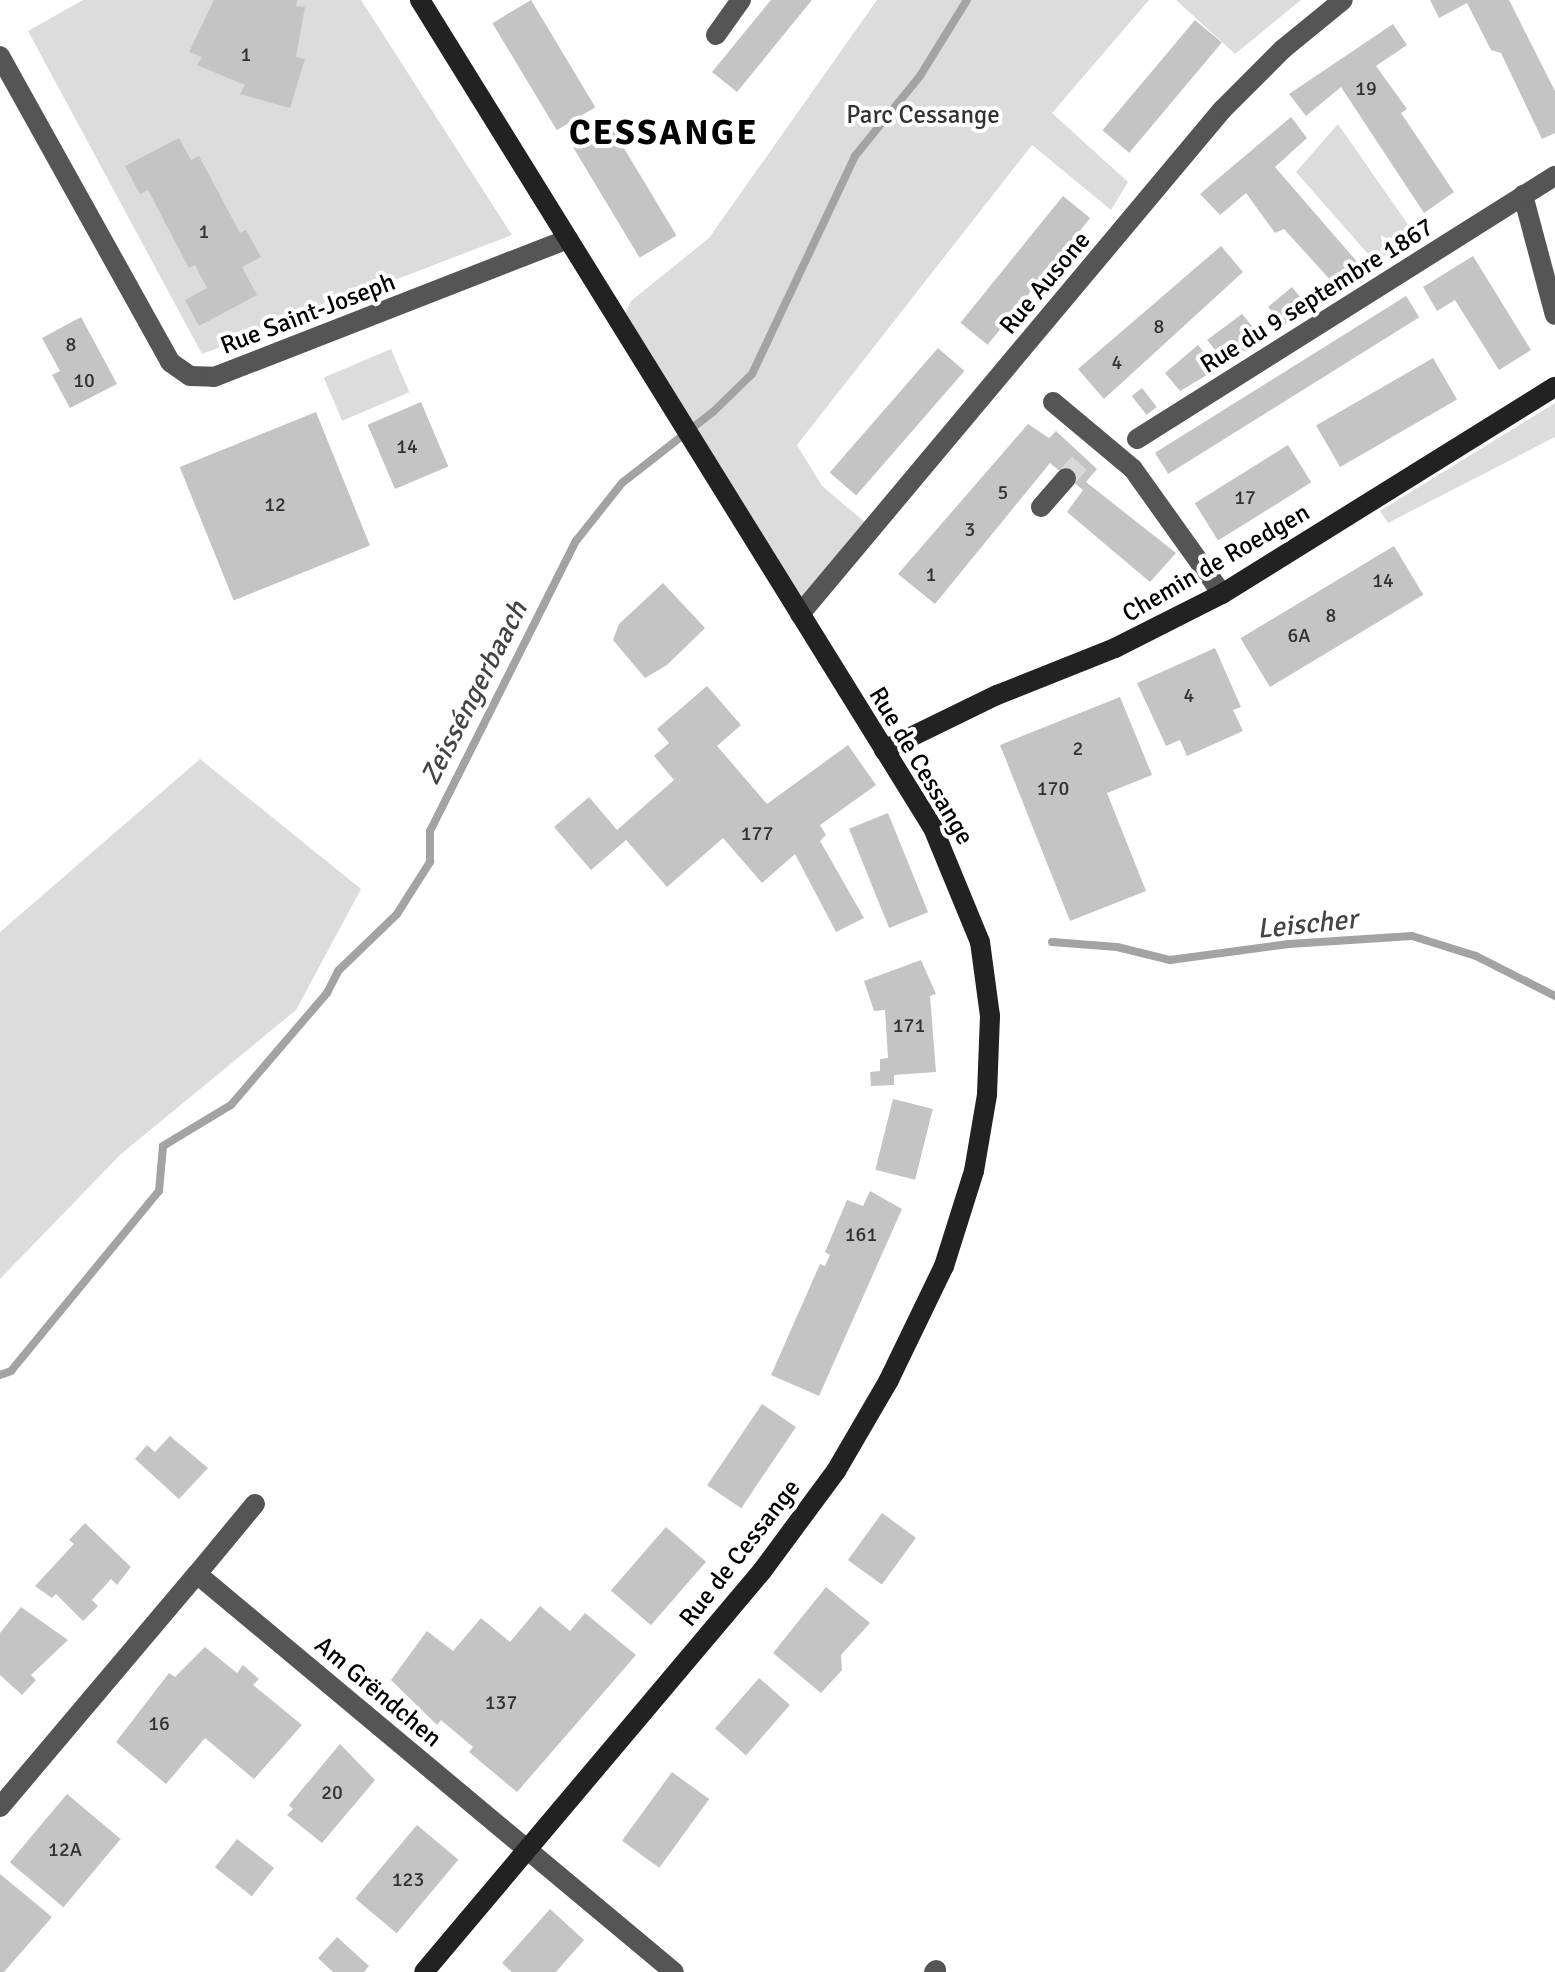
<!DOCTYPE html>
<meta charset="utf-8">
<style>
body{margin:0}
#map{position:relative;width:1555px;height:1972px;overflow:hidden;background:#fff;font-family:Signika,sans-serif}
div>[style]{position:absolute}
.green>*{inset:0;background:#dcdcdc;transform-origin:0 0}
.stream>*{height:8px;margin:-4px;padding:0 4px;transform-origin:4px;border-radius:4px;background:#a3a3a3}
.building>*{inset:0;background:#c4c4c4;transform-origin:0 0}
.street-tunnel>*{height:20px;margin-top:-10px;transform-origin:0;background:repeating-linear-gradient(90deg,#d9d9d9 0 20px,transparent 0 30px)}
.street>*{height:20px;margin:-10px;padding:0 10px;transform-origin:10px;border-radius:10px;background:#555}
.secondary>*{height:20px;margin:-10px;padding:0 10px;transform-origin:10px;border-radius:10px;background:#222}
span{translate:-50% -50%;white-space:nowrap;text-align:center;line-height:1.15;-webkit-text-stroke:8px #fff;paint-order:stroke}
.number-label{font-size:20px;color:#313131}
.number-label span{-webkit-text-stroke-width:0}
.park-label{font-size:25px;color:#333}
.street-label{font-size:25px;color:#000}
.water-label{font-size:28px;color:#444;font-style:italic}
.district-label{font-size:35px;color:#000;font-weight:700;letter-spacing:2.5px}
</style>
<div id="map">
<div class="green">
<div style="clip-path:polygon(83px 0,361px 0,512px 235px,202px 354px,28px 31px)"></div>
<div style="clip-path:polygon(877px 0,1149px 0,1052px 113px,1128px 182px,1111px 210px,1032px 145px,797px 445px,822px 486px,873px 529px,800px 614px,620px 323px,631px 301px,709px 238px)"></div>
<div style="clip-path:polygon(1176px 0,1301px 0,1235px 54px)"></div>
<div style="clip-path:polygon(1338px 124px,1416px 236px,1375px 262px,1296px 172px)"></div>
<div style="left:391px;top:349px;width:47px;height:73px;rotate:67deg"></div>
<div style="clip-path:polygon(1555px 403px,1555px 437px,1388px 523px,1380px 511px)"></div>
<div style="clip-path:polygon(200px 759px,361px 889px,296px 1010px,121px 1154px,0 1279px,0 932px)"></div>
</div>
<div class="stream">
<div style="left:1052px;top:942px;width:65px;rotate:4.4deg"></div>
<div style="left:1117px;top:947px;width:55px;rotate:13.8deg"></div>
<div style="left:1170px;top:960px;width:120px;rotate:-7.7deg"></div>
<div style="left:1289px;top:944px;width:123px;rotate:-3.7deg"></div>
<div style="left:1412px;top:936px;width:67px;rotate:17.4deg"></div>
<div style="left:1476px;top:956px;width:89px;rotate:26.9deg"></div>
<div style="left:0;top:1375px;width:12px;rotate:-20deg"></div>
<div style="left:11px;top:1371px;width:233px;rotate:-50.6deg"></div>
<div style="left:159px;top:1191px;width:45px;rotate:-84.9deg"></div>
<div style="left:163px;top:1146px;width:79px;rotate:-31.1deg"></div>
<div style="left:231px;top:1105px;width:148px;rotate:-49.4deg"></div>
<div style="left:327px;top:993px;width:25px;rotate:-63deg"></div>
<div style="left:338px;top:971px;width:82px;rotate:-44deg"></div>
<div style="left:397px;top:914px;width:62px;rotate:-57.6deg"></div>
<div style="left:430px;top:862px;width:31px;rotate:-90deg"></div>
<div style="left:430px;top:831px;width:325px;rotate:-63.3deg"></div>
<div style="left:576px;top:541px;width:74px;rotate:-51.6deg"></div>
<div style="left:622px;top:483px;width:115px;rotate:-38deg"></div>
<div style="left:713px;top:412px;width:54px;rotate:-44.3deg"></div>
<div style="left:752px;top:374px;width:241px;rotate:-64.7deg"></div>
<div style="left:855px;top:156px;width:103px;rotate:-50.9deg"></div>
<div style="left:920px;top:76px;width:89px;rotate:-58.3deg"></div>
</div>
<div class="building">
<div style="clip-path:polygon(214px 0,297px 0,296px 6px,305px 7px,296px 57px,305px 59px,290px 108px,240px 94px,245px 85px,197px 65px,202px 57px,189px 52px)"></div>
<div style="left:531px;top:0;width:125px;height:45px;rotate:59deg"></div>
<div style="clip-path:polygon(771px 0,812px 0,737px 92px,712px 72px)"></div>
<div style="clip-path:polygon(1430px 0,1509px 0,1555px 91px,1555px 133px,1542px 139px,1501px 53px,1491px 50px,1467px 3px,1439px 18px)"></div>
<div style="left:1195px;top:20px;width:35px;height:144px;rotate:40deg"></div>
<div style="clip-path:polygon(1393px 24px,1407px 45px,1376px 66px,1407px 109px,1401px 113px,1454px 192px,1424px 213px,1341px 87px,1306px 116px,1289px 94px)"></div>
<div style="clip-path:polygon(1291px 117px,1307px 138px,1275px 167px,1359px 264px,1334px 284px,1284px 229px,1275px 233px,1246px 193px,1220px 215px,1200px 194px)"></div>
<div style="left:610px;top:125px;width:129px;height:43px;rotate:59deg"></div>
<div style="clip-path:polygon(179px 138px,191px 160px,199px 156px,240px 233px,246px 230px,261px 257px,242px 267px,257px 295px,199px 326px,185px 300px,207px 288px,195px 265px,189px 268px,148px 190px,140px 194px,125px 166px)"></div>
<div style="left:1063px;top:196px;width:35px;height:163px;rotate:39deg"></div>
<div style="clip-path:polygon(1221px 246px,1243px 272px,1104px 399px,1078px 369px)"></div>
<div style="clip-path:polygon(1473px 256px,1531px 350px,1499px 370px,1455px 300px,1437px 311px,1423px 287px)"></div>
<div style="clip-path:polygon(1292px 287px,1309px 308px,1284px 325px,1268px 307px)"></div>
<div style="left:1406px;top:296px;width:25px;height:296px;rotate:58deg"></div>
<div style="clip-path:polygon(1242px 314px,1263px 339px,1226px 363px,1207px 340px)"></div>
<div style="clip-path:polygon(81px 317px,117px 384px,70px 408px,52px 375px,60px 371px,42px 338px)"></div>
<div style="clip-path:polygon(1198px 345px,1217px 369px,1180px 391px,1165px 373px)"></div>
<div style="left:938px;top:348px;width:35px;height:165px;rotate:41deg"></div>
<div style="left:1433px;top:358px;width:48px;height:135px;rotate:60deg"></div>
<div style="left:1142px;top:388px;width:24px;height:13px;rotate:52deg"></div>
<div style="left:421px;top:402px;width:70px;height:58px;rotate:67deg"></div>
<div style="left:316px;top:412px;width:144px;height:147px;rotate:68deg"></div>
<div style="clip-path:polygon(1028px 424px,1049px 438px,1056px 431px,1097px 469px,1086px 482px,1176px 553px,1150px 582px,1067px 512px,1083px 490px,1050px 463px,935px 604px,898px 574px)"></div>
<div style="left:1288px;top:445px;width:44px;height:110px;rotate:58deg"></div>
<div style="left:1394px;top:546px;width:57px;height:179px;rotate:59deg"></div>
<div style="clip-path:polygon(663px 583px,705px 628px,667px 665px,645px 678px,613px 640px,619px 624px)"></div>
<div style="clip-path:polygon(1215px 648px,1241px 707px,1233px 710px,1243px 731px,1187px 756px,1180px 740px,1166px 746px,1137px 683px)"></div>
<div style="clip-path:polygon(707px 686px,741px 725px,717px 746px,767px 804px,848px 745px,876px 785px,820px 825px,826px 835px,820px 841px,864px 918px,836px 932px,795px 854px,762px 883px,723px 838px,667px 887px,626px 840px,591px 870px,554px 827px,589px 797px,617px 830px,674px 780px,654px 756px,669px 743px,657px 729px)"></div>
<div style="clip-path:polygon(1120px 697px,1152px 775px,1107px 793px,1146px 891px,1070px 921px,1000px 745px)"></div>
<div style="left:888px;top:813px;width:107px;height:42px;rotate:68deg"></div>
<div style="clip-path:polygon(921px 960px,936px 994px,930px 996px,936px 1072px,894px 1075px,894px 1085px,871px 1086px,870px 1072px,880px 1071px,880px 1059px,888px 1058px,885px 1010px,874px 1011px,864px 981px)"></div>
<div style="left:893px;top:1099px;width:41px;height:73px;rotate:14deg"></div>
<div style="clip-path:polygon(870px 1191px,902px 1209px,819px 1396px,771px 1375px,820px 1264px,825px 1266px,830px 1255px,825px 1252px,847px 1200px,863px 1206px)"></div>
<div style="left:762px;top:1404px;width:41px;height:98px;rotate:34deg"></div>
<div style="clip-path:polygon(170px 1436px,208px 1468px,179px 1499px,135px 1459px,147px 1445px,155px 1452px)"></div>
<div style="left:882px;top:1513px;width:42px;height:58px;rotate:36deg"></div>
<div style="clip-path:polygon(85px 1523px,131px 1567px,117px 1585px,111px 1579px,92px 1600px,98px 1606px,83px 1621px,56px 1594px,52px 1598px,35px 1586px,74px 1544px,69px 1540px)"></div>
<div style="left:666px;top:1527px;width:53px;height:84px;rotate:41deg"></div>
<div style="clip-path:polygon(826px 1587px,870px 1623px,841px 1655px,842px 1670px,821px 1693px,773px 1653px)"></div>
<div style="clip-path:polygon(540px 1606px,570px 1631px,585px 1613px,636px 1655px,517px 1792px,469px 1752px,473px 1747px,441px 1720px,437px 1725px,391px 1680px,427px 1631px,453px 1651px,481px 1618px,510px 1642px)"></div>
<div style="clip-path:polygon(21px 1607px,68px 1640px,31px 1675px,36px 1680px,22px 1695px,0 1675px,0 1633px)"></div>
<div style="clip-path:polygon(205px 1647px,237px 1673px,243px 1665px,259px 1679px,253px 1685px,302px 1725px,254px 1779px,205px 1738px,166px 1784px,116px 1742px,169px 1673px,175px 1677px)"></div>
<div style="left:759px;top:1678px;width:41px;height:67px;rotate:41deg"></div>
<div style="clip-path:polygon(340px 1744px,375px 1780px,322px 1843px,287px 1815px,293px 1809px,289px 1805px)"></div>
<div style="left:672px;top:1772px;width:46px;height:85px;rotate:36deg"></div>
<div style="left:67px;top:1794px;width:70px;height:89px;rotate:40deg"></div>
<div style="left:417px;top:1825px;width:54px;height:96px;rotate:40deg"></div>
<div style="left:237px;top:1839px;width:47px;height:36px;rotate:38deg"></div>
<div style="clip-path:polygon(0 1874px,52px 1917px,4px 1972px,0 1972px)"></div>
<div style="clip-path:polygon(550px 1909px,584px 1940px,556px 1972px,512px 1972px,502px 1963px)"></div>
<div style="clip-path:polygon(337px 1937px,369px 1966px,364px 1972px,333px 1972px,318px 1958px)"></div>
</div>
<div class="street-tunnel">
<div style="left:1066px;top:478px;width:27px;rotate:-48deg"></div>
</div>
<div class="street">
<div style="left:716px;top:35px;width:43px;rotate:-54.5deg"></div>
<div style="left:0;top:56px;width:350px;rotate:60.9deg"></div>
<div style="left:170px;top:362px;width:24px;rotate:35deg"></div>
<div style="left:190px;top:376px;width:24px;rotate:2deg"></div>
<div style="left:214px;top:377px;width:380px;rotate:-21.3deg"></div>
<div style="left:1523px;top:195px;width:124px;rotate:75.1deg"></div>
<div style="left:1053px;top:402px;width:104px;rotate:39.9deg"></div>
<div style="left:1133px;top:469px;width:153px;rotate:54.5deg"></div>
<div style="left:1137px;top:439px;width:494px;rotate:-32.2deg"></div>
<div style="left:1041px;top:507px;width:38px;rotate:-49deg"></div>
<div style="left:800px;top:614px;width:657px;rotate:-50.06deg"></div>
<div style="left:1222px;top:110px;width:86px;rotate:-45deg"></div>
<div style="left:1283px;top:49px;width:77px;rotate:-39.2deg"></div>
<div style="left:197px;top:1574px;width:91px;rotate:-50.4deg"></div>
<div style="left:0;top:1807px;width:305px;rotate:-49.8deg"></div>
<div style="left:197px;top:1574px;width:621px;rotate:39.84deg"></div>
<div style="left:934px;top:1972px;width:3px;rotate:-45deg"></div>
</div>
<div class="secondary">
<div style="left:420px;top:0;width:974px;rotate:58.22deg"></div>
<div style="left:933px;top:828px;width:123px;rotate:67.6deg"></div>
<div style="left:980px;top:942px;width:75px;rotate:82.3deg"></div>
<div style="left:990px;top:1016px;width:79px;rotate:92.2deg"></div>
<div style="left:987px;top:1095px;width:77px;rotate:99.7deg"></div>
<div style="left:974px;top:1171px;width:100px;rotate:107.5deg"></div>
<div style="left:944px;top:1266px;width:127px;rotate:115.8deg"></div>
<div style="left:889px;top:1380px;width:105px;rotate:120.2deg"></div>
<div style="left:836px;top:1471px;width:124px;rotate:126.5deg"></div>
<div style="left:762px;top:1571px;width:524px;rotate:130.13deg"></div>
<div style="left:884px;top:750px;width:126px;rotate:-26deg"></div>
<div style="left:997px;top:695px;width:127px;rotate:-21.7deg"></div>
<div style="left:1115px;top:648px;width:120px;rotate:-26.8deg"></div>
<div style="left:1222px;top:594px;width:392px;rotate:-31.9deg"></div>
</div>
<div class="number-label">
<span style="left:246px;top:54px">1</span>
<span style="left:1366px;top:88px">19</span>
<span style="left:204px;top:231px">1</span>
<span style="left:1159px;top:326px">8</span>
<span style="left:71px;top:344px">8</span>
<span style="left:1117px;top:362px">4</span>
<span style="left:84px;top:380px">10</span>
<span style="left:407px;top:446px">14</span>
<span style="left:1003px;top:492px">5</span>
<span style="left:1245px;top:497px">17</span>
<span style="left:275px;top:504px">12</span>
<span style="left:970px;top:529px">3</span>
<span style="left:931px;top:574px">1</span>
<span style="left:1383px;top:580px">14</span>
<span style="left:1331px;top:615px">8</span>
<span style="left:1299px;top:635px">6A</span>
<span style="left:1189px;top:695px">4</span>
<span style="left:1078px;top:748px">2</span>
<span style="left:1053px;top:788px">170</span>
<span style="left:757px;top:833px">177</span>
<span style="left:909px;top:1025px">171</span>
<span style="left:861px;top:1234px">161</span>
<span style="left:501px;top:1702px">137</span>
<span style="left:159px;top:1723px">16</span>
<span style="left:332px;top:1792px">20</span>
<span style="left:65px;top:1849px">12A</span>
<span style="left:408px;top:1879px">123</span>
</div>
<div class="park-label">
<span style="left:923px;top:115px">Parc Cessange</span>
</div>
<div class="street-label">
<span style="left:1045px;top:283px;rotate:-50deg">Rue Ausone</span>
<span style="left:1317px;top:296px;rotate:-32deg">Rue du 9 septembre 1867</span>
<span style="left:308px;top:314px;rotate:-21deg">Rue Saint-Joseph</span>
<span style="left:1216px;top:563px;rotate:-30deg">Chemin de Roedgen</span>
<span style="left:921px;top:766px;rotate:59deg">Rue de Cessange</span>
<span style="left:740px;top:1553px;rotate:-52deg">Rue de Cessange</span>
<span style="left:378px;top:1692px;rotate:40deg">Am Grëndchen</span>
</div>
<div class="water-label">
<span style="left:474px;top:693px;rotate:-63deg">Zeisséngerbaach</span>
<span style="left:1307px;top:924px;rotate:-6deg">Leischer</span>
</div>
<div class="district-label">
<span style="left:664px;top:133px">CESSANGE</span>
</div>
</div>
